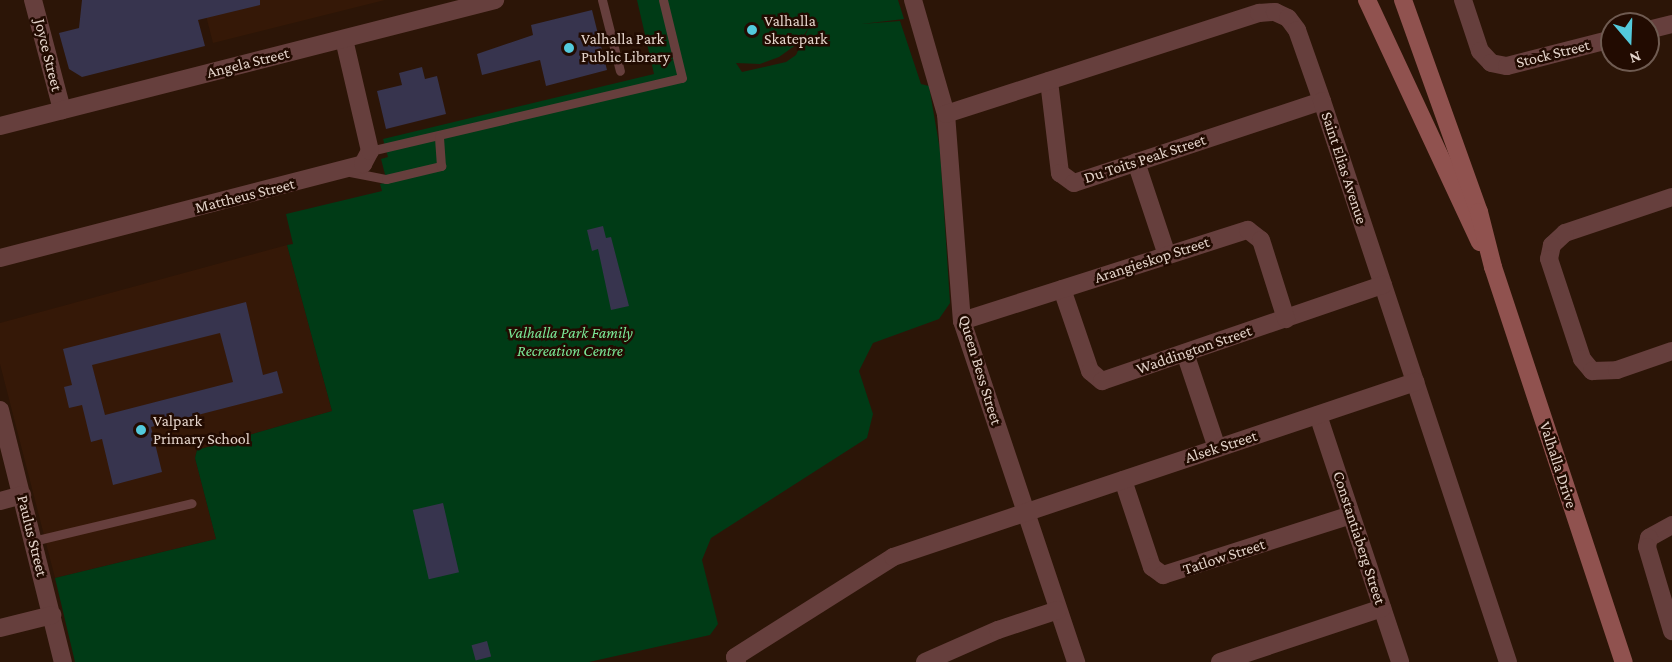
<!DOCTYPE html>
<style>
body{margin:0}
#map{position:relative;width:1672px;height:662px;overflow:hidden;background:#2c1507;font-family:"Crimson Pro",serif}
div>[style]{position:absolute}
.built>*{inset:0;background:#351807}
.green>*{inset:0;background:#003b16}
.building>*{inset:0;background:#37344e;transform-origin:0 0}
.service>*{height:9px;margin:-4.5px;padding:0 4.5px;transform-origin:4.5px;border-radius:4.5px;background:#663f3d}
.minor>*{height:18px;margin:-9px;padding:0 9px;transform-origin:9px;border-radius:9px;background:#663f3d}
.tertiary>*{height:18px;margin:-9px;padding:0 9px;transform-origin:9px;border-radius:9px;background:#663f3d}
.secondary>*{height:18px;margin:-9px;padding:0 9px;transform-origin:9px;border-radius:9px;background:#90524f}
.dots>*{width:16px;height:16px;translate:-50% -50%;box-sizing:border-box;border:3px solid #220b01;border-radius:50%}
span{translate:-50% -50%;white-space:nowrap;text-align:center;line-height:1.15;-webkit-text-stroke:5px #220b01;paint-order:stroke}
.poi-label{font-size:16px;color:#e3d3ca}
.left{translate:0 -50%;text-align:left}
.street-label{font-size:16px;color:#e3d3ca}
.park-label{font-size:16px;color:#7ae796;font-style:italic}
.north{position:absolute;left:1600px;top:12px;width:60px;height:60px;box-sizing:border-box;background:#220b01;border:2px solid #6f5b51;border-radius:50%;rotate:161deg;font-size:16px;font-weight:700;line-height:24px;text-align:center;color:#e3d3ca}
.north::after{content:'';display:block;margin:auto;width:21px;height:27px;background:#53cadc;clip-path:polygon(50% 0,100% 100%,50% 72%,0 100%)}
</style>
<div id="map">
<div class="built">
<div style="clip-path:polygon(202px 0,385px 0,213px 43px)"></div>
<div style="clip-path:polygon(287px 245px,332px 411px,197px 450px,195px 458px,216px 539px,55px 578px,0 364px,0 323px)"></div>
</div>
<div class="green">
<div style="clip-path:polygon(evenodd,637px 0,898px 0,904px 19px,861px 24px,900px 21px,921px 84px,929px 86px,940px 150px,950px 303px,939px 319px,873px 343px,859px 371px,873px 414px,867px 438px,711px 538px,702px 560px,718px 624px,710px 635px,589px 662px,75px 662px,55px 578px,216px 539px,195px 458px,197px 450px,332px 411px,287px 245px,293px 244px,286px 214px,382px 191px,380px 184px,387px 182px,381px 159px,388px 157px,383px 139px,654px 74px,637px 0,810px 25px,796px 55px,786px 62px,742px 72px,736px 63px,760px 64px,779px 57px,800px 42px,810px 25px)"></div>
</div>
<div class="building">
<div style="clip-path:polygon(82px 0,260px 0,260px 5px,198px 20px,205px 46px,82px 77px,69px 69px,59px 33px,79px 28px)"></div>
<div style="clip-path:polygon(592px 10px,607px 70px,546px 86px,540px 60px,482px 75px,477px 54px,533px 35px,531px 25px)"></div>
<div style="clip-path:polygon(422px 67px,425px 79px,437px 76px,446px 114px,386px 129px,377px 91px,402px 85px,399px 73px)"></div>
<div style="clip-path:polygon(603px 226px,606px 238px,611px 237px,629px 306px,611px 310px,598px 249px,592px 251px,587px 230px)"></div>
<div style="clip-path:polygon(evenodd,246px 302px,263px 375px,277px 371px,283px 393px,151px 427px,162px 472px,113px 485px,102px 439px,91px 442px,82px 405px,69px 408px,64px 387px,72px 385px,63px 349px,246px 302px,220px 333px,233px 382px,105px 415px,92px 365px,220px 333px)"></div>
<div style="left:443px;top:503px;width:71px;height:31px;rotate:77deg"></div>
<div style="left:487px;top:641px;width:16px;height:16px;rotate:75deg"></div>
</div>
<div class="service">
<div style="left:602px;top:0;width:73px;rotate:75.8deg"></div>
<div style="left:370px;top:151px;width:320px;rotate:-13.2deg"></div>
<div style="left:682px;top:78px;width:80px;rotate:-103.7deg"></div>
<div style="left:350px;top:172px;width:37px;rotate:11deg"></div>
<div style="left:386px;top:179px;width:57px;rotate:-13.3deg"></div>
<div style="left:441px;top:166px;width:29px;rotate:-94deg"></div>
<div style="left:33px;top:541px;width:163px;rotate:-13.4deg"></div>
</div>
<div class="minor">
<div style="left:33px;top:0;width:114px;rotate:75.2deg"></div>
<div style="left:913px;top:0;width:119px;rotate:73.9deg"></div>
<div style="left:946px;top:114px;width:208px;rotate:85.6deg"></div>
<div style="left:962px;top:321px;width:360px;rotate:71.5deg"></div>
<div style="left:1463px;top:0;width:54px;rotate:71.6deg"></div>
<div style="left:1480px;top:51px;width:16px;rotate:47deg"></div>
<div style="left:1491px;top:63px;width:16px;rotate:11deg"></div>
<div style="left:1507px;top:66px;width:108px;rotate:-14.4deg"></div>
<div style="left:1648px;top:30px;width:25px;rotate:-14deg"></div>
<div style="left:1049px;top:81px;width:93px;rotate:83.2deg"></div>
<div style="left:1060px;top:173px;width:17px;rotate:36deg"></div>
<div style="left:1074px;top:183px;width:261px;rotate:-18.3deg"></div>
<div style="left:946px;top:114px;width:329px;rotate:-17.9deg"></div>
<div style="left:1259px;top:13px;width:16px;rotate:-4deg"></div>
<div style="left:1275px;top:12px;width:14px;rotate:25deg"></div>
<div style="left:1288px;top:18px;width:15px;rotate:53deg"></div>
<div style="left:1297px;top:30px;width:75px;rotate:70.6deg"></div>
<div style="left:1322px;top:101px;width:591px;rotate:71.66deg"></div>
<div style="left:1136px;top:162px;width:98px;rotate:71.6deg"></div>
<div style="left:1672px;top:197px;width:113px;rotate:161.4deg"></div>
<div style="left:1565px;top:233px;width:18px;rotate:137deg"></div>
<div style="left:1552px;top:245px;width:14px;rotate:102deg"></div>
<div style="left:1549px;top:259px;width:105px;rotate:71.7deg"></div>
<div style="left:1582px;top:359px;width:16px;rotate:50deg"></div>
<div style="left:1592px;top:371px;width:25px;rotate:-2deg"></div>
<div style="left:1617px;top:370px;width:58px;rotate:-19.1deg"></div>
<div style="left:0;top:258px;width:375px;rotate:-14.5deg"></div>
<div style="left:363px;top:164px;width:15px;rotate:-62deg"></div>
<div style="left:370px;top:151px;width:115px;rotate:-103.1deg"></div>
<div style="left:1062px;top:289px;width:87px;rotate:71.1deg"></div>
<div style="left:1090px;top:371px;width:16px;rotate:40deg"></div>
<div style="left:1102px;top:381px;width:297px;rotate:-18.9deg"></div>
<div style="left:962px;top:321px;width:300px;rotate:-17.7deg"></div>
<div style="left:1248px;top:230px;width:16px;rotate:38deg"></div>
<div style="left:1261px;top:240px;width:83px;rotate:72.4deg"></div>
<div style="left:1185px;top:353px;width:100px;rotate:71.4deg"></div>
<div style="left:0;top:410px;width:260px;rotate:76deg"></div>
<div style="left:1318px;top:415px;width:260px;rotate:71.6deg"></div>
<div style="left:1123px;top:480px;width:92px;rotate:71.6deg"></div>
<div style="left:1152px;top:567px;width:14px;rotate:36deg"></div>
<div style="left:1163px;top:575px;width:197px;rotate:-17.7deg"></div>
<div style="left:0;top:501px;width:23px;rotate:-15deg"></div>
<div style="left:1672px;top:525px;width:26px;rotate:151deg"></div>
<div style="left:1649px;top:538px;width:9px;rotate:103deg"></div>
<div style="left:1647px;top:547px;width:88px;rotate:73.4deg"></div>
<div style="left:0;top:628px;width:54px;rotate:-14deg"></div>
<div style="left:737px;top:662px;width:5px;rotate:-112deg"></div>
<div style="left:735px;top:657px;width:187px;rotate:-32.3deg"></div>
<div style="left:893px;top:557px;width:551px;rotate:-18.53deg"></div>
<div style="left:925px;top:662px;width:80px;rotate:-23.7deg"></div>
<div style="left:998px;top:630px;width:63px;rotate:-18.4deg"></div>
<div style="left:1220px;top:662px;width:171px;rotate:-18.4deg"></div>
</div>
<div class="tertiary">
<div style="left:0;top:126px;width:511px;rotate:-14.28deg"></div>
</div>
<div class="secondary">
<div style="left:1367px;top:0;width:267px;rotate:65deg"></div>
<div style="left:1403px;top:0;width:225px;rotate:70.3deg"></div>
<div style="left:1479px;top:212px;width:57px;rotate:75.7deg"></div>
<div style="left:1493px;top:267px;width:416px;rotate:71.7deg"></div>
</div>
<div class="dots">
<div style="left:752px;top:30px;background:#53cadc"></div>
<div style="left:569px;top:48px;background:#53cadc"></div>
<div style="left:141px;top:430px;background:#53cadc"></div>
</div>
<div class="poi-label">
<span class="left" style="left:764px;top:30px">Valhalla<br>Skatepark</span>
<span class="left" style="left:581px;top:48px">Valhalla Park<br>Public Library</span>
<span class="left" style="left:153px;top:430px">Valpark<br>Primary School</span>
</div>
<div class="street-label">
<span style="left:1553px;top:54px;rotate:-14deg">Stock Street</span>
<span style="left:48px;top:55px;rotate:76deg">Joyce Street</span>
<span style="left:248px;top:63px;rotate:-14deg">Angela Street</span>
<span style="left:1145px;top:159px;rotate:-18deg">Du Toits Peak Street</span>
<span style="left:1344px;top:168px;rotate:72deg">Saint Elias Avenue</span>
<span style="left:245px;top:196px;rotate:-14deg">Mattheus Street</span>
<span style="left:1152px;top:260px;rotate:-18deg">Arangieskop Street</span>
<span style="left:1194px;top:350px;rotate:-19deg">Waddington Street</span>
<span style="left:980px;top:370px;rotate:73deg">Queen Bess Street</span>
<span style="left:1221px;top:447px;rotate:-18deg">Alsek Street</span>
<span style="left:1558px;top:465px;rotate:72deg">Valhalla Drive</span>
<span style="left:32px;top:536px;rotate:76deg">Paulus Street</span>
<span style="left:1359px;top:538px;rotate:72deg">Constantiaberg Street</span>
<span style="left:1224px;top:557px;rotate:-18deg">Tatlow Street</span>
</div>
<div class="park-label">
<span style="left:570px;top:342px">Valhalla Park Family<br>Recreation Centre</span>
</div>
<div class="north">N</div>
</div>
